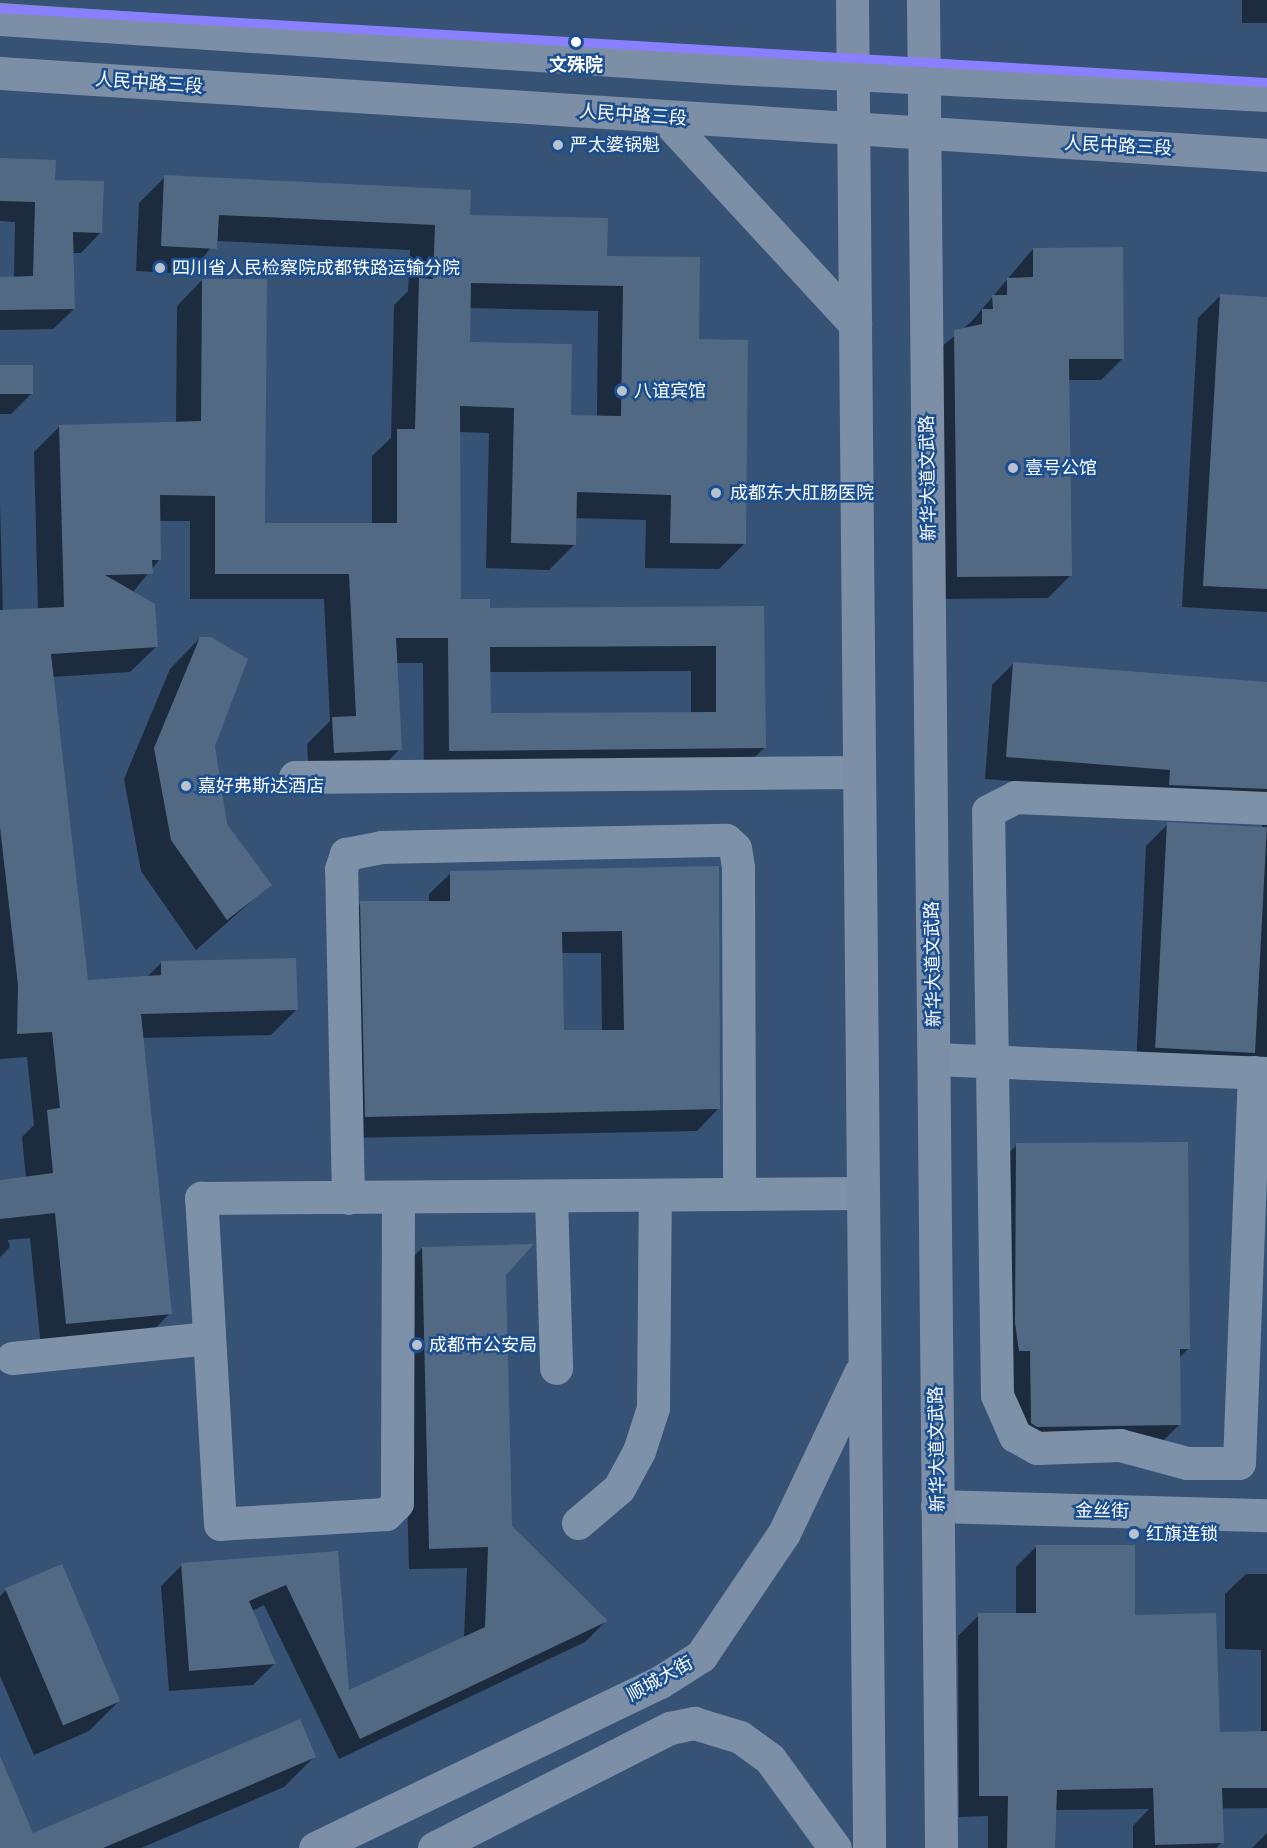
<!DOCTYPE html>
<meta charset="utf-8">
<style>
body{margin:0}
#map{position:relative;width:1267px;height:1848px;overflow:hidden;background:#365274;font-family:Figtree,"Noto Sans SC",sans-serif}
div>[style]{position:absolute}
.shadow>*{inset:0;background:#0007;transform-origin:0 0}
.building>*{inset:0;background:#526984;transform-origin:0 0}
.minor>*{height:33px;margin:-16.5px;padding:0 16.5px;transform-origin:16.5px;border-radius:16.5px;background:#7d92a8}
.major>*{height:33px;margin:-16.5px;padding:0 16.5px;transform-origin:16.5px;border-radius:16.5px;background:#7d8ea7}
.metro-1>*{height:9px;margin:-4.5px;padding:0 4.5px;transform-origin:4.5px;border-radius:4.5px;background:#8880ff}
.dots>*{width:16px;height:16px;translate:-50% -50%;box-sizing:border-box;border:3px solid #1b4f8f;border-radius:50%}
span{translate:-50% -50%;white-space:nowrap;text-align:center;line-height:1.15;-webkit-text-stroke:5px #1b4f8f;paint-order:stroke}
.stop-label{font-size:18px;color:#fff;font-weight:700}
.street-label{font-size:18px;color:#fff}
.poi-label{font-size:18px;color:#fff}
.left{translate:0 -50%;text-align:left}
</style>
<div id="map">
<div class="shadow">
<div style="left:1242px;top:0;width:25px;height:23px"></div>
<div style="clip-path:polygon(0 160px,54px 181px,101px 232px,81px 253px,72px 253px,74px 309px,53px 329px,0 330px,0 278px,14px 278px,15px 222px,0 221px)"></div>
<div style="clip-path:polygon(evenodd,165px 177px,468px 216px,606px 258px,698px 341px,745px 543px,719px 569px,645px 568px,646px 520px,575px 518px,574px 545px,549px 570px,486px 568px,489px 433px,459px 432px,459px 601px,488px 610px,763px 608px,764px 748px,739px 773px,424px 776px,423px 663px,396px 663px,400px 749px,374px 775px,309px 778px,307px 744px,330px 721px,324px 599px,190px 599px,190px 521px,159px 521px,160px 559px,132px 593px,156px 647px,130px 672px,52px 677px,87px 982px,146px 978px,161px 963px,297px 1009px,271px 1035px,142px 1038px,170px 1313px,145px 1339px,41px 1348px,30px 1238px,8px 1240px,10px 1247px,0 1257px,0 1181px,26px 1178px,22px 1137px,34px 1125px,27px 1057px,0 1059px,0 504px,3px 612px,38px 610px,34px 452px,60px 426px,176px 424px,177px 306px,202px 280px,264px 525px,372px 524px,372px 456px,391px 438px,394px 305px,408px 291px,410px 250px,216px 241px,190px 274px,136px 271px,139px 203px,165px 177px,469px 308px,598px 311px,597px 417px,569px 416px,468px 344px,469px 308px,165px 177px,691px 671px,691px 713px,490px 715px,489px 672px,691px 671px)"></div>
<div style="clip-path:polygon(1033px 249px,1123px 358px,1101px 380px,1068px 380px,1070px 576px,1048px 598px,935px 599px,933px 354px,971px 322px)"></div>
<div style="clip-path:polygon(1220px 296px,1267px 299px,1267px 612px,1182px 607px,1198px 318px)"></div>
<div style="clip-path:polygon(0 366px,31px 394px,11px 414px,0 414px)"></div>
<div style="clip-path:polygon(200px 638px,225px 824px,270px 885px,196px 950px,141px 871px,124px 779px,170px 669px)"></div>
<div style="clip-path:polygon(1013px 664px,1267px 683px,1267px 1076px,1136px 1069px,1146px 846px,1168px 824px,1262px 828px,1262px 820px,1149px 791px,985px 779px,992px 685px)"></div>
<div style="clip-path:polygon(evenodd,717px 868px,718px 1109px,697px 1131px,344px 1138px,339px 925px,361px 903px,429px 903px,429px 894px,451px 873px,717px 868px,561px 953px,601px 953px,602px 1031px,562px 1032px,561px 953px)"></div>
<div style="clip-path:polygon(1017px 1145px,1189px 1348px,1178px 1359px,1180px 1424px,1162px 1442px,1014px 1440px,999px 1162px)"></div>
<div style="clip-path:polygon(422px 1248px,511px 1527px,606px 1621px,585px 1642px,339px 1759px,264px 1605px,252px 1611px,274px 1664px,253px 1685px,169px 1691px,161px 1586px,182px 1565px,337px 1553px,348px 1693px,464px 1638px,467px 1568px,409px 1569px,401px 1270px)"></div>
<div style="clip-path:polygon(1037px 1546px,1134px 1617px,1218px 1733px,1261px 1733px,1261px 1650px,1225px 1649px,1225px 1594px,1246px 1574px,1267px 1574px,1267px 1808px,1187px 1809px,1222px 1842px,1216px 1848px,1133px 1848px,1133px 1826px,1149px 1809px,1055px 1810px,1054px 1848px,988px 1848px,988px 1816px,959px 1817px,958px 1636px,979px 1615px,1016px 1615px,1016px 1567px)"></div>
<div style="clip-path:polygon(6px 1590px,120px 1700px,89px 1731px,34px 1755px,0 1676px,0 1596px)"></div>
<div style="clip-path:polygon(314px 1757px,284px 1787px,141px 1848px,0 1848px,0 1760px,32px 1835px)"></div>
<div style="clip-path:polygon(1267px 1833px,1267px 1848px,1252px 1848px)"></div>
</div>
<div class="building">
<div style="clip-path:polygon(0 158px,56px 160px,55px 180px,104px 181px,102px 233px,73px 232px,75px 309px,0 310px,0 277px,33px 276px,35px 202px,0 201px)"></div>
<div style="clip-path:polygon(evenodd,164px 175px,471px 190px,470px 215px,608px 218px,607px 256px,700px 257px,699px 339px,748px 340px,746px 544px,670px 543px,671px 495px,577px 492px,576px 545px,511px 543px,514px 408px,460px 406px,461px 599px,490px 599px,490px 608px,764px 606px,766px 748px,449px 751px,448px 638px,396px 638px,402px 750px,334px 753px,332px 717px,356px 716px,349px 574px,215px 574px,215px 496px,160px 495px,161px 560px,152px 560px,153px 574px,105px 575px,155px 604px,158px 647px,51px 654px,88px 980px,161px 975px,161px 961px,296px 958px,298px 1010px,141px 1014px,172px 1314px,66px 1324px,55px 1213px,0 1219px,0 1180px,53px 1173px,47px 1110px,60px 1108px,52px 1032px,17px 1034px,18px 985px,0 827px,0 610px,64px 607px,59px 425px,201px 421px,202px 279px,267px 279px,265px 523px,397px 523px,397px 429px,415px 429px,419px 278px,433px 279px,435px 225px,219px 215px,217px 249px,161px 246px,164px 175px,471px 283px,623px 286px,621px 416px,571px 415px,572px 344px,470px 342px,471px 283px,164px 175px,716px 646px,716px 712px,491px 713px,490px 647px,716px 646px)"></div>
<div style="clip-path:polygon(1123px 247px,1124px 359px,1069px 359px,1072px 576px,957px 577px,954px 330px,982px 324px,982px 309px,993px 309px,992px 295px,1007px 295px,1007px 278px,1033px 277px,1033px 248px)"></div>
<div style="clip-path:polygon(1220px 294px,1267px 297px,1267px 589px,1203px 586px)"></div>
<div style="left:0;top:365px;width:33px;height:29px"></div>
<div style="clip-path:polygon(200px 637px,211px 637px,248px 659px,215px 746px,227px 824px,272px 885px,227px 920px,171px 840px,154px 748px)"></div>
<div style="clip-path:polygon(1013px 662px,1267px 682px,1267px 789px,1169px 785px,1170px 770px,1006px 757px)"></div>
<div style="left:1167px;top:822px;width:100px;height:226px;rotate:3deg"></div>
<div style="clip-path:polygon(evenodd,719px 866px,720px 1109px,365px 1117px,360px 901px,450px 901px,450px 871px,719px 866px,622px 931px,624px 1030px,564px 1030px,562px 932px,622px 931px)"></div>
<div style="clip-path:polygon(1188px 1142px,1190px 1349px,1180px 1349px,1181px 1425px,1037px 1427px,1031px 1423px,1030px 1351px,1019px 1351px,1015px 1323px,1016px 1143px)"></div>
<div style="clip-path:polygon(534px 1244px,506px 1275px,512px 1526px,608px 1621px,360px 1739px,286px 1585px,249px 1601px,276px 1664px,189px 1671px,181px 1563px,338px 1551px,349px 1690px,485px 1627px,488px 1547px,429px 1549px,422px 1247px)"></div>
<div style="clip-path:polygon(1036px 1545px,1135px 1545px,1135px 1615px,1216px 1613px,1220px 1732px,1267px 1731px,1267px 1788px,1222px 1788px,1224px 1843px,1155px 1845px,1153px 1788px,1057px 1790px,1055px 1848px,1007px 1848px,1008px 1796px,979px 1796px,978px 1613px,1036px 1613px)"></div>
<div style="left:62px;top:1564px;width:149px;height:62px;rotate:67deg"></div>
<div style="clip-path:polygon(300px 1719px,316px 1757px,103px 1848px,0 1848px,0 1756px,33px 1833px)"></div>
</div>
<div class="minor">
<div style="left:295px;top:777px;width:564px;rotate:-0.51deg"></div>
<div style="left:934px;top:1059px;width:333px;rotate:2.4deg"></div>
<div style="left:1254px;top:1072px;width:391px;rotate:92.2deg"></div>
<div style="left:1239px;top:1463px;width:52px;rotate:180deg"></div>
<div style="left:1187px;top:1463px;width:69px;rotate:-165deg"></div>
<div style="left:1120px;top:1445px;width:83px;rotate:177.9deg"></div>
<div style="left:1037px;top:1448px;width:25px;rotate:-151deg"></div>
<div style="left:1015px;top:1436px;width:45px;rotate:-113.7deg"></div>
<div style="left:997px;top:1395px;width:584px;rotate:-90.88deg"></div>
<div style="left:988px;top:811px;width:30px;rotate:-27deg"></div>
<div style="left:1015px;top:797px;width:252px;rotate:2.5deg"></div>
<div style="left:551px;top:1196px;width:172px;rotate:88.3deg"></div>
<div style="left:398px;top:1197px;width:306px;rotate:90.2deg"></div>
<div style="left:397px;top:1503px;width:16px;rotate:135deg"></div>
<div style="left:386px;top:1514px;width:166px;rotate:176.6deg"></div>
<div style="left:220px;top:1524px;width:327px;rotate:-93.3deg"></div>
<div style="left:201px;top:1198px;width:662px;rotate:-0.43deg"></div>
<div style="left:348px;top:1198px;width:329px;rotate:-91.2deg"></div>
<div style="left:341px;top:869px;width:16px;rotate:-72deg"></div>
<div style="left:346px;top:854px;width:36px;rotate:-11deg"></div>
<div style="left:381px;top:847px;width:345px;rotate:-1.2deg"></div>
<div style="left:726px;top:840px;width:12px;rotate:42deg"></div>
<div style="left:735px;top:848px;width:20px;rotate:81deg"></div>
<div style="left:738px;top:868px;width:326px;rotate:89.8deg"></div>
<div style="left:12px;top:1358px;width:198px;rotate:-5.8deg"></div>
<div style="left:937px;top:1506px;width:330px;rotate:1.6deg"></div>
<div style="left:578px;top:1523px;width:54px;rotate:-40.5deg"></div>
<div style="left:619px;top:1488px;width:42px;rotate:-61.6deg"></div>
<div style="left:639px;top:1451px;width:45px;rotate:-72deg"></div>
<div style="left:653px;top:1408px;width:213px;rotate:-89.5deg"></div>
</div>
<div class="major">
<div style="left:852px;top:0;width:1848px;rotate:89.47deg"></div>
<div style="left:923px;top:0;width:1848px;rotate:89.44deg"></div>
<div style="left:0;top:19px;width:733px;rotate:3.83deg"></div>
<div style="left:731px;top:68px;width:537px;rotate:2.88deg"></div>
<div style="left:0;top:73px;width:1270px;rotate:3.7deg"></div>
<div style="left:664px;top:117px;width:282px;rotate:47.3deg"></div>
<div style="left:315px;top:1848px;width:383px;rotate:-25.7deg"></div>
<div style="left:660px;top:1682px;width:49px;rotate:-32.4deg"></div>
<div style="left:701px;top:1656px;width:148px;rotate:-56deg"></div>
<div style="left:784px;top:1533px;width:177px;rotate:-64.6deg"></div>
<div style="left:434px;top:1848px;width:265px;rotate:-27deg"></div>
<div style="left:670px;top:1728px;width:25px;rotate:-12deg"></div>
<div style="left:694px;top:1723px;width:48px;rotate:16.9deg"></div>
<div style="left:740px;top:1737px;width:37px;rotate:36deg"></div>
<div style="left:770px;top:1759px;width:110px;rotate:53.9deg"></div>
</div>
<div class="metro-1">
<div style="left:0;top:8px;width:1269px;rotate:3.34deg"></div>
</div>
<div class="dots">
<div style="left:576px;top:42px;background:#fff"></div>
<div style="left:558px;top:145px;background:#b9c2ce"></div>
<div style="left:160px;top:268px;background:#b9c2ce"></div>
<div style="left:622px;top:391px;background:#b9c2ce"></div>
<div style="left:1013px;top:468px;background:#b9c2ce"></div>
<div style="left:716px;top:493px;background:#b9c2ce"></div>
<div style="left:186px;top:786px;background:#b9c2ce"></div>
<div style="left:417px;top:1345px;background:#b9c2ce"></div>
<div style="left:1134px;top:1534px;background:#b9c2ce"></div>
</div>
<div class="stop-label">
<span style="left:576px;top:65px">文殊院</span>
</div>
<div class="street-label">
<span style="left:149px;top:83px;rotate:4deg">人民中路三段</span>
<span style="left:633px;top:115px;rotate:4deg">人民中路三段</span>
<span style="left:1118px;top:146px;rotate:3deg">人民中路三段</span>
<span style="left:928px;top:478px;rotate:-91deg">新华大道文武路</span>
<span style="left:933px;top:964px;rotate:-91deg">新华大道文武路</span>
<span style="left:937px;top:1449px;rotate:-91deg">新华大道文武路</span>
<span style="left:1102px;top:1511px;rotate:1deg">金丝街</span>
<span style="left:660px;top:1679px;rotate:-29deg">顺城大街</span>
</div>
<div class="poi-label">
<span class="left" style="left:570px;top:145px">严太婆锅魁</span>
<span class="left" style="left:172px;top:268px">四川省人民检察院成都铁路运输分院</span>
<span class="left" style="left:634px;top:391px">八谊宾馆</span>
<span class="left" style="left:1025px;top:468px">壹号公馆</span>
<span class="left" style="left:730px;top:493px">成都东大肛肠医院</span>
<span class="left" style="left:198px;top:786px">嘉好弗斯达酒店</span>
<span class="left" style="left:429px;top:1345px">成都市公安局</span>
<span class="left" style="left:1146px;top:1534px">红旗连锁</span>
</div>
</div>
